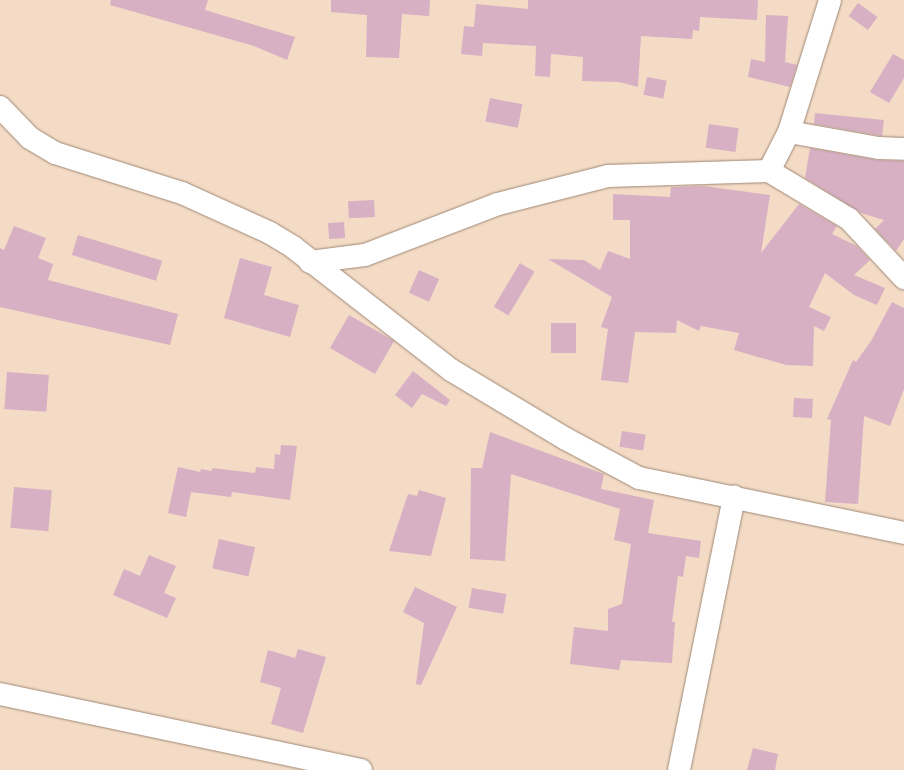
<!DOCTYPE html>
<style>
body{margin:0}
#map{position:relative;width:904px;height:770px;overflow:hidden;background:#f3dbc6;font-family:"Zilla Slab",serif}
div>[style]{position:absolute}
.building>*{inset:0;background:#d7b0c4;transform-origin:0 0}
.roads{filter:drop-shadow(0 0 1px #9f8875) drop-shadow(0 0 1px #9f8875)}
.street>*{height:22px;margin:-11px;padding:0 11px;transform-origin:11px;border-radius:11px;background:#fff}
span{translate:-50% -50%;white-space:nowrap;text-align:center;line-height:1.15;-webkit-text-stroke:3px #f3dbc6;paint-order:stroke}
</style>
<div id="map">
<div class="building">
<div style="clip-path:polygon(111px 0,208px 0,205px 10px,295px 37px,287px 60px,254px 46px,110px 5px)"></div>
<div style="clip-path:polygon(331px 0,430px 0,429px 16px,402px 14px,399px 58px,366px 57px,367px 15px,331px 12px)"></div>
<div style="clip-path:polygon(528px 0,758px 0,757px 20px,700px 17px,699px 31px,693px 30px,692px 39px,641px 36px,638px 87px,619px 82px,582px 81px,583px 57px,551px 54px,550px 77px,535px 76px,536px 46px,483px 43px,482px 56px,461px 54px,464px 26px,474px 27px,476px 4px,528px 9px)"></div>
<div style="left:858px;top:3px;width:24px;height:16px;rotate:36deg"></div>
<div style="clip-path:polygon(766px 15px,788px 16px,785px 62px,797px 65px,790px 87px,748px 77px,751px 59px,765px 62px)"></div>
<div style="clip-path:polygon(893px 54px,904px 60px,904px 78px,889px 103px,870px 92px)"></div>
<div style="left:647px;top:77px;width:20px;height:18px;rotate:11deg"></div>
<div style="left:490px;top:98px;width:33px;height:24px;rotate:11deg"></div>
<div style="clip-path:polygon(815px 113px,884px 120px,882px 136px,814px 124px)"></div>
<div style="left:709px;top:124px;width:30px;height:24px;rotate:8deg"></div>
<div style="clip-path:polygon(810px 148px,877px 160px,904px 161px,904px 239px,896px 251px,875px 229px,884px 220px,861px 213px,805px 178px)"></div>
<div style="clip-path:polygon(704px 186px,770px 195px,761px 253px,799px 204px,837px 226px,832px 234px,857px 246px,870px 260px,854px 275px,885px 288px,877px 305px,854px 295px,825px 273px,809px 307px,831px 317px,824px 331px,814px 326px,813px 366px,786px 365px,734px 350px,739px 333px,701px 326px,699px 331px,677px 320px,676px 333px,635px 332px,628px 383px,601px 380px,608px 329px,601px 327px,612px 297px,548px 259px,584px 260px,600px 270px,608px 251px,630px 259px,630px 220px,613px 220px,613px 194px,670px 197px,671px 187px)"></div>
<div style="left:374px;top:200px;width:17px;height:26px;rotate:87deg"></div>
<div style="left:344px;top:222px;width:16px;height:16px;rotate:86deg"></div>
<div style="clip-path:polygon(14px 226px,46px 238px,38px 258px,53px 264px,48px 280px,178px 314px,170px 345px,0 307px,0 248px,4px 250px)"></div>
<div style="left:78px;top:235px;width:88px;height:21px;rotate:17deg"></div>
<div style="clip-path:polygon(240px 258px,272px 267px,264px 295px,299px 305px,290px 337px,224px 318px)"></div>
<div style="left:520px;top:263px;width:17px;height:51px;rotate:31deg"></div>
<div style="left:419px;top:270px;width:22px;height:25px;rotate:24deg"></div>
<div style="clip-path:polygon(892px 302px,904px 308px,904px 389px,890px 426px,864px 416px,858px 504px,825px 502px,831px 420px,827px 419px,853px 360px,856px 362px,871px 341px)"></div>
<div style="left:349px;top:315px;width:52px;height:38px;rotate:30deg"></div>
<div style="left:576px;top:323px;width:30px;height:25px;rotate:90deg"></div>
<div style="clip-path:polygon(413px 371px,450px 400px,446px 406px,422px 394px,412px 408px,395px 395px)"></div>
<div style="left:7px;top:372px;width:42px;height:37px;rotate:4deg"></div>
<div style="left:794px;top:398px;width:19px;height:19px;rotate:3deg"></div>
<div style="left:622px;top:431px;width:24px;height:16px;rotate:9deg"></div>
<div style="clip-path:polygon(490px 432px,604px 474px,601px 489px,654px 500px,648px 533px,701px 541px,699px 558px,686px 556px,683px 577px,678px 576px,672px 622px,675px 622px,672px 663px,621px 660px,619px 670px,570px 664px,574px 627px,608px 631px,608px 609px,622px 604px,631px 544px,614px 540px,620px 509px,511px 474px,505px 561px,470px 559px,471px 468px,482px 468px)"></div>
<div style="clip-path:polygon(281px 445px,297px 446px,290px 500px,232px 492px,231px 497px,191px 492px,186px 517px,168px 513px,178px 467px,200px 472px,201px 469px,212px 471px,212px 468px,255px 473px,256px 467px,274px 469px,275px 454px,280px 455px)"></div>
<div style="left:14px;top:487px;width:38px;height:41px;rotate:5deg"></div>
<div style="clip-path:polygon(419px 490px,446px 498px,431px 556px,389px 551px,408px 494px,417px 496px)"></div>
<div style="left:219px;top:539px;width:37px;height:30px;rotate:13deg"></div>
<div style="clip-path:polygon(149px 555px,176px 566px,164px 593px,176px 598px,167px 618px,113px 595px,124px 569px,140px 576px)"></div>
<div style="clip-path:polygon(415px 587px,457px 607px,421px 685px,416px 684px,424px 623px,403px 612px)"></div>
<div style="left:472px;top:588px;width:35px;height:20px;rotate:10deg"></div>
<div style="clip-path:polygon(298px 649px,326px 657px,303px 733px,271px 724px,281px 688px,260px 682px,268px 650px,295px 658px)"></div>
<div style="clip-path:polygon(753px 748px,778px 754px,775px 770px,747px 770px)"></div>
</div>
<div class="roads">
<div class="street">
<div style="left:0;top:107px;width:43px;rotate:45.9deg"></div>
<div style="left:30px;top:138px;width:29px;rotate:31deg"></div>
<div style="left:55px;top:153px;width:133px;rotate:17.5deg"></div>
<div style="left:182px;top:193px;width:97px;rotate:24.4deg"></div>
<div style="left:270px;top:233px;width:27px;rotate:31deg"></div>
<div style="left:293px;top:247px;width:200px;rotate:37.9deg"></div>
<div style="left:451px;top:370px;width:134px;rotate:31deg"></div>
<div style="left:566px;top:439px;width:83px;rotate:28.1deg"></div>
<div style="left:639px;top:478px;width:271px;rotate:11.7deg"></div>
<div style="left:789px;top:132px;width:91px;rotate:10.1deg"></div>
<div style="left:879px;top:148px;width:25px;rotate:2deg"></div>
<div style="left:769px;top:171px;width:44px;rotate:-62.9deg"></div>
<div style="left:789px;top:132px;width:138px;rotate:-72.7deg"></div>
<div style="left:310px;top:262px;width:55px;rotate:-7.3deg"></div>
<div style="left:365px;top:255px;width:142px;rotate:-21deg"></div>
<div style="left:498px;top:204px;width:114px;rotate:-14.3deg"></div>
<div style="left:608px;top:176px;width:161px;rotate:-1.8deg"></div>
<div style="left:769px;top:171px;width:93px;rotate:31deg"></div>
<div style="left:849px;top:219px;width:81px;rotate:47deg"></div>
<div style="left:0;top:694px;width:369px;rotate:11.9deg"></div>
<div style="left:679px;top:770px;width:279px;rotate:-78.6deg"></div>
</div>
</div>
</div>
